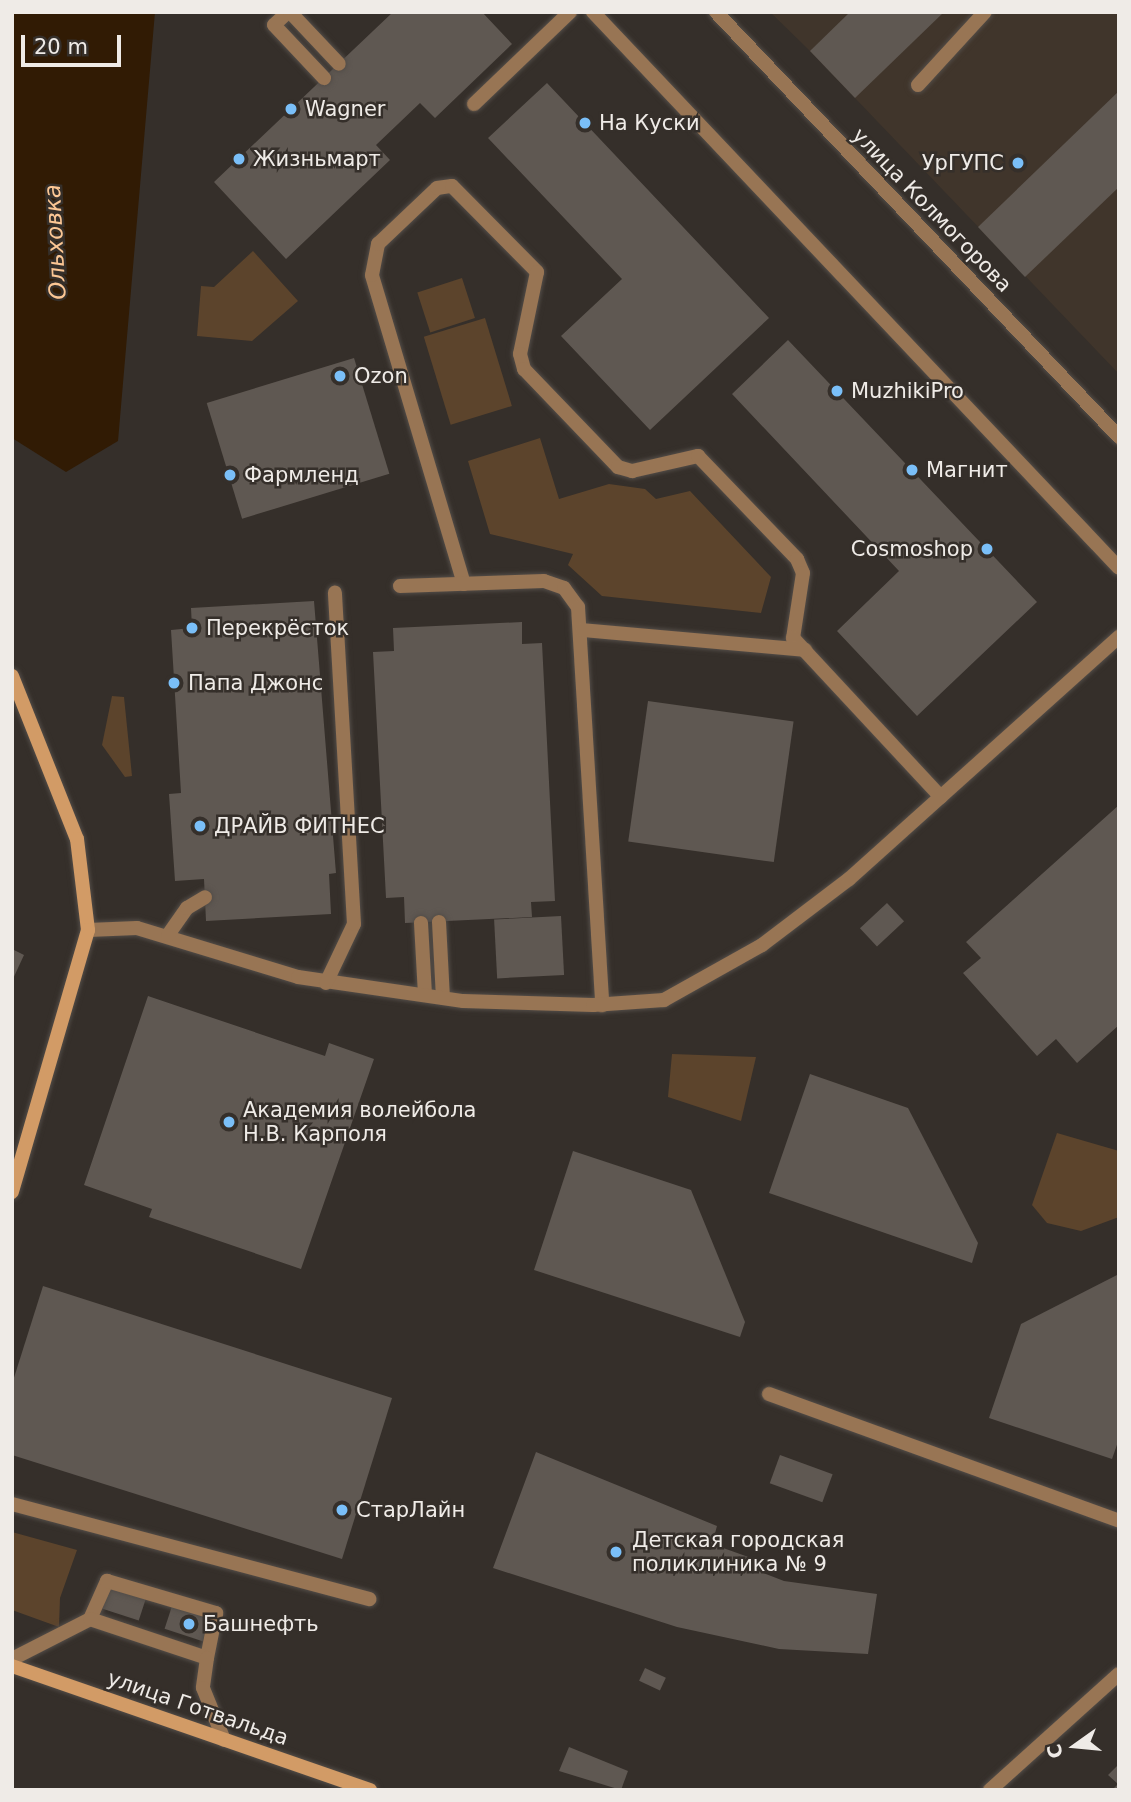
<!DOCTYPE html>
<meta charset="utf-8">
<style>
body{margin:0}
#map{position:relative;width:1131px;height:1802px;overflow:hidden;background:#352f2a;font-family:"DejaVu Sans",sans-serif}
div>[style]{position:absolute}
.built>*{inset:0;background:#40352b}
.green>*{inset:0;background:#5c442c;transform-origin:0 0}
.water>*{inset:0;background:#311b04}
.building>*{inset:0;background:#5f5852;transform-origin:0 0}
.roads{filter:drop-shadow(0 0 2px #534d48) drop-shadow(0 0 2px #534d48)}
.lane>*{height:14px;margin:-7px;padding:0 7px;transform-origin:7px;border-radius:7px;background:#987554}
.street>*{height:14px;margin:-7px;padding:0 7px;transform-origin:7px;border-radius:7px;background:#987554}
.secondary>*{height:14px;margin:-7px;padding:0 7px;transform-origin:7px;border-radius:7px;background:#d29b66}
.dots>*{width:19px;height:19px;translate:-50% -50%;box-sizing:border-box;border:4px solid #352f2a;border-radius:50%}
span{translate:-50% -50%;white-space:nowrap;text-align:center;line-height:1.15;-webkit-text-stroke:5px #352f2a;paint-order:stroke}
.poi-label{font-size:21px;color:#efebe7}
.left{translate:0 -50%;text-align:left}
.right{translate:-100% -50%;text-align:right}
.street-label{font-size:21px;color:#efebe7}
.water-label{font-size:23px;color:#fbc694;font-style:italic}
.frame{position:absolute;inset:0;border:14px solid #efebe7;pointer-events:none}
.north{position:absolute;left:1040px;top:1711px;width:70px;height:70px;-webkit-text-stroke:5px #352f2a;paint-order:stroke;rotate:255deg;font-size:19px;font-weight:700;line-height:28px;text-align:center;color:#efebe7}
.north::after{content:'';display:block;margin:auto;width:24px;height:32px;background:#efebe7;clip-path:polygon(50% 0,100% 100%,50% 72%,0 100%)}
.scale{position:absolute;left:21px;top:35px;width:100px;height:32px;box-sizing:border-box;border:4px solid #efebe7;border-top:0;padding-left:9px;font-size:21px;line-height:24px;white-space:nowrap;color:#efebe7;-webkit-text-stroke:5px #352f2a;paint-order:stroke}
</style>
<div id="map">
<div class="built">
<div style="clip-path:polygon(770px 12px,1119px 12px,1119px 374px,810px 51px)"></div>
</div>
<div class="green">
<div style="clip-path:polygon(253px 251px,298px 301px,252px 341px,197px 336px,201px 286px,214px 287px)"></div>
<div style="left:462px;top:278px;width:42px;height:47px;rotate:72deg"></div>
<div style="left:485px;top:318px;width:92px;height:64px;rotate:73deg"></div>
<div style="clip-path:polygon(540px 438px,559px 499px,609px 484px,645px 489px,656px 499px,690px 491px,771px 577px,761px 613px,602px 596px,568px 565px,573px 554px,490px 534px,468px 461px)"></div>
<div style="clip-path:polygon(112px 696px,124px 697px,132px 776px,125px 777px,102px 745px)"></div>
<div style="clip-path:polygon(672px 1054px,756px 1057px,741px 1121px,668px 1097px)"></div>
<div style="clip-path:polygon(1057px 1133px,1119px 1151px,1119px 1217px,1081px 1231px,1047px 1223px,1032px 1205px)"></div>
<div style="clip-path:polygon(12px 1532px,77px 1550px,60px 1598px,59px 1627px,12px 1610px)"></div>
</div>
<div class="water">
<div style="clip-path:polygon(12px 12px,155px 12px,118px 441px,66px 472px,12px 438px)"></div>
</div>
<div class="building">
<div style="clip-path:polygon(393px 12px,482px 12px,512px 44px,435px 118px,420px 103px,376px 145px,390px 160px,286px 259px,214px 182px)"></div>
<div style="clip-path:polygon(850px 12px,944px 12px,855px 98px,810px 51px)"></div>
<div style="clip-path:polygon(547px 83px,769px 318px,650px 430px,561px 336px,622px 279px,488px 138px)"></div>
<div style="clip-path:polygon(1119px 91px,1119px 187px,1025px 277px,978px 227px)"></div>
<div style="clip-path:polygon(788px 340px,1037px 602px,917px 716px,837px 631px,899px 571px,732px 394px)"></div>
<div style="left:354px;top:358px;width:121px;height:154px;rotate:73deg"></div>
<div style="clip-path:polygon(314px 601px,336px 873px,329px 874px,331px 914px,206px 921px,204px 879px,175px 881px,169px 794px,181px 793px,171px 630px,192px 628px,191px 608px)"></div>
<div style="clip-path:polygon(522px 622px,522px 644px,542px 643px,555px 901px,531px 902px,532px 917px,405px 923px,404px 897px,386px 898px,373px 652px,394px 651px,393px 628px)"></div>
<div style="left:648px;top:701px;width:147px;height:142px;rotate:8deg"></div>
<div style="clip-path:polygon(1119px 805px,1119px 1025px,1077px 1063px,1056px 1039px,1037px 1056px,963px 973px,981px 958px,966px 942px)"></div>
<div style="left:887px;top:903px;width:25px;height:37px;rotate:47deg"></div>
<div style="left:561px;top:916px;width:59px;height:67px;rotate:87deg"></div>
<div style="clip-path:polygon(12px 949px,24px 955px,12px 981px)"></div>
<div style="clip-path:polygon(148px 996px,325px 1056px,329px 1043px,374px 1059px,301px 1269px,149px 1217px,152px 1209px,84px 1185px)"></div>
<div style="clip-path:polygon(810px 1074px,908px 1108px,978px 1243px,972px 1263px,769px 1193px)"></div>
<div style="clip-path:polygon(573px 1151px,691px 1190px,745px 1322px,740px 1337px,534px 1270px)"></div>
<div style="clip-path:polygon(1119px 1274px,1119px 1439px,1112px 1459px,989px 1418px,1021px 1324px)"></div>
<div style="clip-path:polygon(43px 1286px,392px 1398px,342px 1559px,12px 1455px,12px 1384px)"></div>
<div style="clip-path:polygon(536px 1452px,717px 1526px,712px 1544px,754px 1559px,753px 1569px,784px 1581px,877px 1594px,868px 1654px,779px 1649px,677px 1627px,493px 1568px)"></div>
<div style="left:780px;top:1455px;width:56px;height:30px;rotate:20deg"></div>
<div style="left:110px;top:1586px;width:38px;height:24px;rotate:18deg"></div>
<div style="left:172px;top:1606px;width:40px;height:24px;rotate:18deg"></div>
<div style="left:645px;top:1668px;width:23px;height:14px;rotate:25deg"></div>
<div style="clip-path:polygon(569px 1747px,628px 1771px,621px 1790px,559px 1771px)"></div>
<div style="clip-path:polygon(1119px 1764px,1119px 1790px,1112px 1790px,1118px 1784px,1108px 1775px)"></div>
</div>
<div class="roads">
<div class="lane">
<div style="left:288px;top:12px;width:19px;rotate:137deg"></div>
<div style="left:274px;top:25px;width:73px;rotate:46.7deg"></div>
<div style="left:290px;top:12px;width:71px;rotate:46.7deg"></div>
<div style="left:593px;top:12px;width:765px;rotate:46.59deg"></div>
<div style="left:918px;top:85px;width:99px;rotate:-47.5deg"></div>
<div style="left:474px;top:104px;width:133px;rotate:-43.8deg"></div>
<div style="left:464px;top:584px;width:322px;rotate:-106.6deg"></div>
<div style="left:372px;top:275px;width:32px;rotate:-79deg"></div>
<div style="left:378px;top:244px;width:81px;rotate:-43.5deg"></div>
<div style="left:437px;top:188px;width:15px;rotate:-8deg"></div>
<div style="left:452px;top:186px;width:121px;rotate:45.3deg"></div>
<div style="left:537px;top:272px;width:84px;rotate:101.7deg"></div>
<div style="left:520px;top:354px;width:16px;rotate:75deg"></div>
<div style="left:524px;top:369px;width:136px;rotate:46.2deg"></div>
<div style="left:618px;top:467px;width:15px;rotate:16deg"></div>
<div style="left:632px;top:471px;width:68px;rotate:-12.8deg"></div>
<div style="left:698px;top:456px;width:143px;rotate:46.1deg"></div>
<div style="left:797px;top:559px;width:15px;rotate:67deg"></div>
<div style="left:803px;top:573px;width:66px;rotate:98.7deg"></div>
<div style="left:793px;top:638px;width:217px;rotate:47.1deg"></div>
<div style="left:400px;top:586px;width:144px;rotate:-2deg"></div>
<div style="left:544px;top:581px;width:21px;rotate:19deg"></div>
<div style="left:564px;top:588px;width:24px;rotate:54deg"></div>
<div style="left:578px;top:607px;width:399px;rotate:86.5deg"></div>
<div style="left:582px;top:630px;width:224px;rotate:5.1deg"></div>
<div style="left:439px;top:922px;width:76px;rotate:87deg"></div>
<div style="left:421px;top:923px;width:72px;rotate:86.8deg"></div>
<div style="left:88px;top:930px;width:49px;rotate:-2.3deg"></div>
<div style="left:137px;top:928px;width:168px;rotate:16.9deg"></div>
<div style="left:298px;top:977px;width:167px;rotate:8.3deg"></div>
<div style="left:463px;top:1001px;width:130px;rotate:1.8deg"></div>
<div style="left:593px;top:1005px;width:71px;rotate:-4deg"></div>
<div style="left:664px;top:1000px;width:112px;rotate:-29.3deg"></div>
<div style="left:762px;top:945px;width:109px;rotate:-37.2deg"></div>
<div style="left:849px;top:879px;width:363px;rotate:-41.9deg"></div>
<div style="left:168px;top:935px;width:33px;rotate:-55deg"></div>
<div style="left:187px;top:908px;width:21px;rotate:-31deg"></div>
<div style="left:326px;top:983px;width:65px;rotate:-64.6deg"></div>
<div style="left:354px;top:924px;width:332px;rotate:-93.3deg"></div>
<div style="left:769px;top:1394px;width:372px;rotate:19.9deg"></div>
<div style="left:12px;top:1504px;width:370px;rotate:14.9deg"></div>
<div style="left:90px;top:1619px;width:42px;rotate:-65.9deg"></div>
<div style="left:107px;top:1581px;width:114px;rotate:16.4deg"></div>
<div style="left:216px;top:1613px;width:46px;rotate:101.3deg"></div>
<div style="left:12px;top:1659px;width:88px;rotate:-27.1deg"></div>
<div style="left:90px;top:1619px;width:123px;rotate:18.4deg"></div>
<div style="left:207px;top:1658px;width:30px;rotate:98deg"></div>
<div style="left:203px;top:1688px;width:56px;rotate:68deg"></div>
</div>
<div class="street">
<div style="left:716px;top:12px;width:586px;rotate:46.52deg"></div>
<div style="left:990px;top:1790px;width:173px;rotate:-42deg"></div>
</div>
<div class="secondary">
<div style="left:12px;top:676px;width:175px;rotate:68.3deg"></div>
<div style="left:77px;top:839px;width:92px;rotate:83.1deg"></div>
<div style="left:88px;top:930px;width:273px;rotate:106.2deg"></div>
<div style="left:12px;top:1666px;width:379px;rotate:19.1deg"></div>
</div>
</div>
<div class="dots">
<div style="left:291px;top:109px;background:#7abff8"></div>
<div style="left:585px;top:123px;background:#7abff8"></div>
<div style="left:239px;top:159px;background:#7abff8"></div>
<div style="left:1018px;top:163px;background:#7abff8"></div>
<div style="left:340px;top:376px;background:#7abff8"></div>
<div style="left:837px;top:391px;background:#7abff8"></div>
<div style="left:912px;top:470px;background:#7abff8"></div>
<div style="left:230px;top:475px;background:#7abff8"></div>
<div style="left:987px;top:549px;background:#7abff8"></div>
<div style="left:192px;top:628px;background:#7abff8"></div>
<div style="left:174px;top:683px;background:#7abff8"></div>
<div style="left:200px;top:826px;background:#7abff8"></div>
<div style="left:229px;top:1122px;background:#7abff8"></div>
<div style="left:342px;top:1510px;background:#7abff8"></div>
<div style="left:616px;top:1552px;background:#7abff8"></div>
<div style="left:189px;top:1624px;background:#7abff8"></div>
</div>
<div class="poi-label">
<span class="left" style="left:305px;top:109px">Wagner</span>
<span class="left" style="left:599px;top:123px">На Куски</span>
<span class="left" style="left:253px;top:159px">Жизньмарт</span>
<span class="right" style="left:1004px;top:163px">УрГУПС</span>
<span class="left" style="left:354px;top:376px">Ozon</span>
<span class="left" style="left:851px;top:391px">MuzhikiPro</span>
<span class="left" style="left:926px;top:470px">Магнит</span>
<span class="left" style="left:244px;top:475px">Фармленд</span>
<span class="right" style="left:973px;top:549px">Cosmoshop</span>
<span class="left" style="left:206px;top:628px">Перекрёсток</span>
<span class="left" style="left:188px;top:683px">Папа Джонс</span>
<span class="left" style="left:214px;top:826px">ДРАЙВ ФИТНЕС</span>
<span class="left" style="left:243px;top:1122px">Академия волейбола<br>Н.В. Карполя</span>
<span class="left" style="left:356px;top:1510px">СтарЛайн</span>
<span class="left" style="left:632px;top:1552px">Детская городская<br>поликлиника № 9</span>
<span class="left" style="left:203px;top:1624px">Башнефть</span>
</div>
<div class="street-label">
<span style="left:932px;top:210px;rotate:46deg">улица Колмогорова</span>
<span style="left:198px;top:1708px;rotate:19deg">улица Готвальда</span>
</div>
<div class="water-label">
<span style="left:55px;top:242px;rotate:-93deg">Ольховка</span>
</div>
<div class="frame"></div>
<div class="north">С</div>
<div class="scale">20 m</div>
</div>
